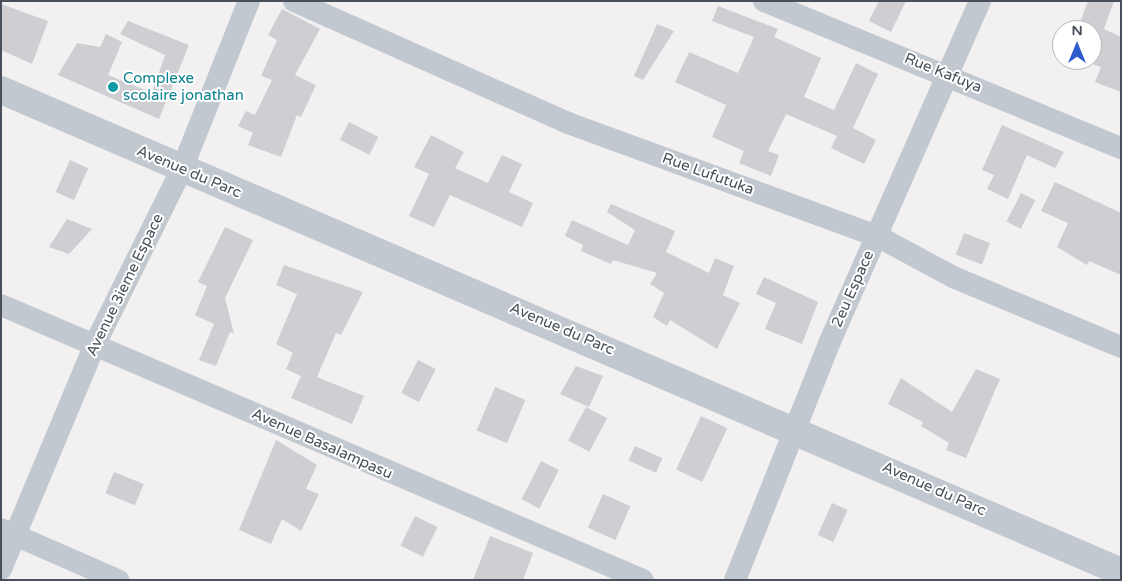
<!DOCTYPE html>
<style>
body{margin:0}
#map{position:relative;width:1122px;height:581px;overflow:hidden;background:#f2f0f0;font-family:"Varela Round",sans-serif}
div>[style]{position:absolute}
.building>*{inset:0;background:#ceced3;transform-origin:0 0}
.minor>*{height:22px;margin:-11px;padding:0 11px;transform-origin:11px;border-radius:11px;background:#c2c8d0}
.tertiary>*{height:28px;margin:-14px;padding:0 14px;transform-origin:14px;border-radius:14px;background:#c2c8d0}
.dots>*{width:14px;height:14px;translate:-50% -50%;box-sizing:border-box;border:2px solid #fff;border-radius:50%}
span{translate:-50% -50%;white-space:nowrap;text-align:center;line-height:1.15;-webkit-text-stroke:4px #fff;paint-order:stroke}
.street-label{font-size:15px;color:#4a505b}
.culture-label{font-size:15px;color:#0d838f}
.left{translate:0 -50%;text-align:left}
.frame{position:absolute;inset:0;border:2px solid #4a505b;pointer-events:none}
.north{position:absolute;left:1052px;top:20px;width:50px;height:50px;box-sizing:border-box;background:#fff;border:1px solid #b7b9bd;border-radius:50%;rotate:0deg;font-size:14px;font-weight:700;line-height:20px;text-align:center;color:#4a505b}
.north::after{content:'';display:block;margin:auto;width:18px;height:22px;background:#2e5bcd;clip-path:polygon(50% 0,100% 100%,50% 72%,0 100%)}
</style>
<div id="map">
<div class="building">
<div style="clip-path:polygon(879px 1px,906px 1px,891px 32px,869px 21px)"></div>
<div style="clip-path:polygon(1088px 1px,1114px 1px,1104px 29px,1121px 37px,1121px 92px,1095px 82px,1101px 67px,1082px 60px,1092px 60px,1092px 30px,1077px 30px)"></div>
<div style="clip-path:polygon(1px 4px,48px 21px,32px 64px,1px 50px)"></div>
<div style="clip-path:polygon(718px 6px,778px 29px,774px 37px,821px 58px,804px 97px,834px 110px,856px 63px,878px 74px,853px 128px,876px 140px,864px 164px,831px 148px,837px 136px,786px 114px,768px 151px,779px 155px,771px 176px,739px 163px,744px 151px,712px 137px,726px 105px,675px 82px,689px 52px,738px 73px,754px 37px,712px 21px)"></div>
<div style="clip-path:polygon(282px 9px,320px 29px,295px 75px,316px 85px,301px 117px,297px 115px,281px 157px,248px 145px,253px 133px,238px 126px,246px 111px,255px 115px,272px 80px,261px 76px,277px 40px,268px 35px)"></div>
<div style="clip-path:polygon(128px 21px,189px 45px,159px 119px,58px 75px,77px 43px,100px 47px,106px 34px,122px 42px,108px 75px,152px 93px,165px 55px,120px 34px)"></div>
<div style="clip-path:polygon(657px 24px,674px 31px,643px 80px,634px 76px)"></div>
<div style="left:349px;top:122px;width:33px;height:20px;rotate:27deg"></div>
<div style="clip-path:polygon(1002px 125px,1064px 152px,1055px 168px,1027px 155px,1008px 199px,987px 189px,994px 175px,982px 170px)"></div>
<div style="clip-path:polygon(431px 135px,464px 152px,455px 168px,488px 183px,502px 155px,522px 164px,509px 192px,533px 203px,522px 227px,450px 195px,434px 227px,409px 216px,429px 174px,414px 167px)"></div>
<div style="left:70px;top:160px;width:20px;height:35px;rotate:24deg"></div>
<div style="clip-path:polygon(1055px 182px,1121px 213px,1121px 275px,1089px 261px,1087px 265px,1057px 247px,1068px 223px,1041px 211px)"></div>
<div style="left:1021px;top:193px;width:16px;height:32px;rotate:27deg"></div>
<div style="clip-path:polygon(611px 204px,675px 231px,666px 252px,709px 273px,715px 258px,734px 266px,723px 295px,740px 303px,717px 349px,670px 320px,667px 326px,653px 317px,664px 293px,650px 284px,657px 273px,613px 260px,611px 264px,581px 251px,583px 245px,565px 236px,572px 220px,628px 245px,635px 230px,607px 212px)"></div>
<div style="clip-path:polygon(67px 219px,92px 229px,69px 254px,49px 247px)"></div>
<div style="clip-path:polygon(225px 227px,253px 240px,225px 298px,234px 334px,230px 332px,216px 366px,199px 360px,214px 324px,195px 315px,207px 286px,198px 282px)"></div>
<div style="left:964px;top:233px;width:28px;height:23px;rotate:21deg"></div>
<div style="clip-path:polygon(284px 265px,363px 292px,341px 335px,336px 333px,317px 377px,364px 396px,352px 424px,291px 398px,301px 376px,286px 369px,293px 353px,276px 344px,297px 294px,276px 285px)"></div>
<div style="clip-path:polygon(764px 277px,818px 302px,802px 344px,765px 329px,776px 303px,756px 294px)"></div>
<div style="left:418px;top:360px;width:20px;height:37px;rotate:27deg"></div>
<div style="clip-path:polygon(576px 366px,603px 376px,589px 407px,560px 394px)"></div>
<div style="clip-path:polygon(976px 369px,1000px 379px,966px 458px,946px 450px,949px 443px,921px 426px,923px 422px,888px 404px,901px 378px,952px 412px)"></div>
<div style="left:495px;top:387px;width:33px;height:47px;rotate:23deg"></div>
<div style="left:586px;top:407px;width:24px;height:38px;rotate:28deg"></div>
<div style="left:701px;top:416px;width:29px;height:59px;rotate:25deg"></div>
<div style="clip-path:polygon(276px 440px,317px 465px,306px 489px,319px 494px,301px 531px,282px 519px,271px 544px,239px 530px)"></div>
<div style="left:635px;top:446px;width:30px;height:16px;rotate:24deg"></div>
<div style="left:541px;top:461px;width:20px;height:43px;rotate:27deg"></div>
<div style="left:114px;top:472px;width:32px;height:23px;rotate:22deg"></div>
<div style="left:603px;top:494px;width:30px;height:37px;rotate:24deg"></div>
<div style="left:832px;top:503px;width:17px;height:35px;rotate:24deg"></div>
<div style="left:415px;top:516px;width:25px;height:33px;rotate:26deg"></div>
<div style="clip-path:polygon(490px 536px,533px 553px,523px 580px,473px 580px)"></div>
</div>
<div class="minor">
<div style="left:294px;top:1px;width:300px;rotate:24deg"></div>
<div style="left:568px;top:123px;width:329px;rotate:20.1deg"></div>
<div style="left:877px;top:236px;width:86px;rotate:28.3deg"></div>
<div style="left:953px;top:277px;width:182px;rotate:22.6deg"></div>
<div style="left:764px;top:1px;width:386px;rotate:22.4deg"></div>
<div style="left:1px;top:305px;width:698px;rotate:23.19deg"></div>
<div style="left:1px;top:529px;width:128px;rotate:23.6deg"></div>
<div style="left:1px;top:569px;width:244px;rotate:-67.3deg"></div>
<div style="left:95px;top:344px;width:195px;rotate:-63.6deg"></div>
<div style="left:182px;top:169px;width:181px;rotate:-68.3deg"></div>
<div style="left:735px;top:580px;width:259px;rotate:-68.3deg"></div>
<div style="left:831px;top:339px;width:369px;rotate:-66.2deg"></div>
</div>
<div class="tertiary">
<div style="left:1px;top:90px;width:1219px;rotate:23.28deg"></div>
</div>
<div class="dots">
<div style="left:113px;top:87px;background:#0f9aa8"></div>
</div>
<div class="street-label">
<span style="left:943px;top:73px;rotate:22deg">Rue Kafuya</span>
<span style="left:189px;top:172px;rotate:23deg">Avenue du Parc</span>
<span style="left:708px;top:174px;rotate:20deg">Rue Lufutuka</span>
<span style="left:125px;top:285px;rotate:-64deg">Avenue 3ieme Espace</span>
<span style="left:853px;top:289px;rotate:-66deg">2eu Espace</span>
<span style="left:562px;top:329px;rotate:23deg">Avenue du Parc</span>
<span style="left:322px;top:444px;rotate:24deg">Avenue Basalampasu</span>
<span style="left:934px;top:489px;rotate:24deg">Avenue du Parc</span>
</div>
<div class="culture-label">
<span class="left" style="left:123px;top:87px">Complexe<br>scolaire jonathan</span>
</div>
<div class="frame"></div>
<div class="north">N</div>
</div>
